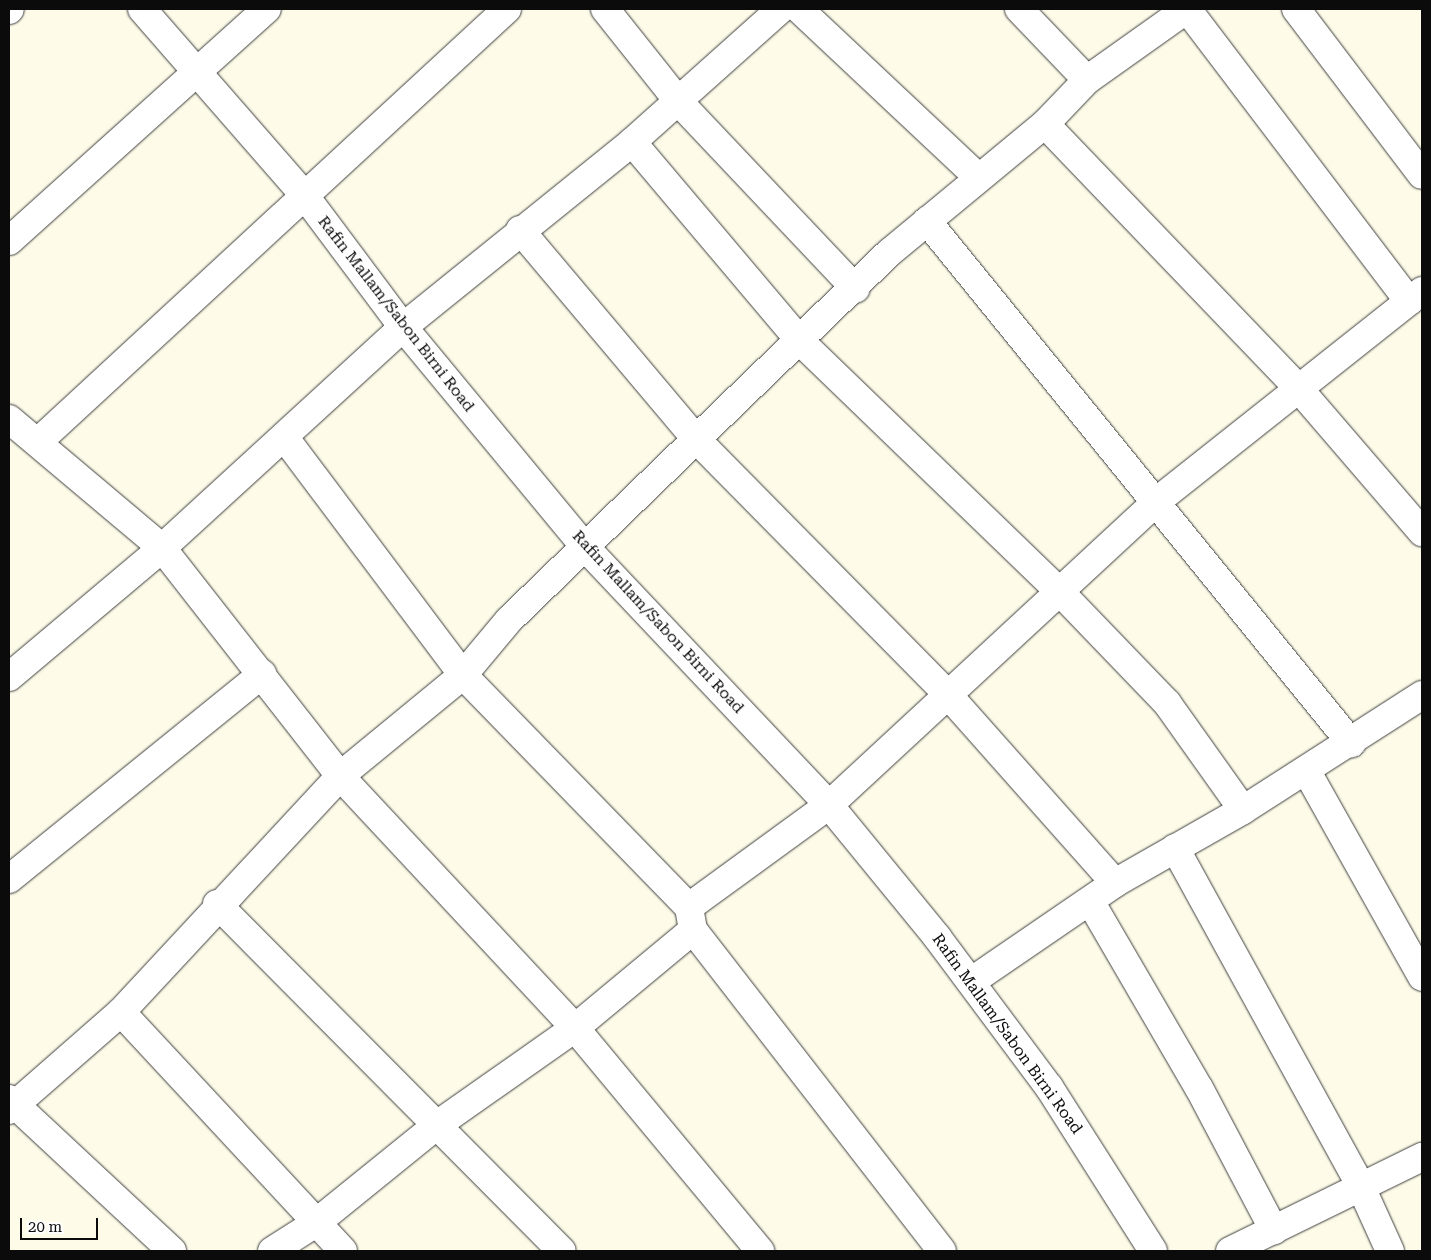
<!DOCTYPE html>
<style>
body{margin:0}
#map{position:relative;width:1431px;height:1260px;overflow:hidden;background:#fefce9;font-family:"Roboto Serif",serif}
div>[style]{position:absolute}
.roads{filter:drop-shadow(0 0 1px #3e3e3e) drop-shadow(0 0 1px #3e3e3e)}
.minor>*{height:28px;margin:-14px;padding:0 14px;transform-origin:14px;border-radius:14px;background:#fff}
span{translate:-50% -50%;white-space:nowrap;text-align:center;line-height:1.15;-webkit-text-stroke:5px #fff;paint-order:stroke}
.street-label{font-size:16px;color:#0b0b0b}
.frame{position:absolute;inset:0;border:10px solid #0b0b0b;pointer-events:none}
.scale{position:absolute;left:20px;top:1218px;width:78px;height:22px;box-sizing:border-box;border:2px solid #0b0b0b;border-top:0;padding-left:6px;font-size:15px;line-height:18px;white-space:nowrap;color:#0b0b0b;-webkit-text-stroke:4px #fff;paint-order:stroke}
</style>
<div id="map">
<div class="roads">
<div class="minor">
<div style="left:142px;top:9px;width:248px;rotate:48.9deg"></div>
<div style="left:305px;top:196px;width:164px;rotate:53.2deg"></div>
<div style="left:403px;top:327px;width:286px;rotate:50.4deg"></div>
<div style="left:585px;top:547px;width:355px;rotate:46.6deg"></div>
<div style="left:829px;top:805px;width:171px;rotate:50.7deg"></div>
<div style="left:937px;top:937px;width:187px;rotate:53.3deg"></div>
<div style="left:1049px;top:1087px;width:194px;rotate:57.6deg"></div>
<div style="left:605px;top:9px;width:119px;rotate:51.5deg"></div>
<div style="left:679px;top:102px;width:257px;rotate:46.6deg"></div>
<div style="left:799px;top:9px;width:244px;rotate:43.2deg"></div>
<div style="left:1019px;top:9px;width:98px;rotate:46.2deg"></div>
<div style="left:1187px;top:9px;width:367px;rotate:52.8deg"></div>
<div style="left:1296px;top:9px;width:208px;rotate:52.8deg"></div>
<div style="left:9px;top:10px;width:1px;rotate:-45deg"></div>
<div style="left:1045px;top:124px;width:367px;rotate:46.2deg"></div>
<div style="left:1299px;top:389px;width:189px;rotate:49.3deg"></div>
<div style="left:632px;top:142px;width:262px;rotate:49.8deg"></div>
<div style="left:801px;top:342px;width:361px;rotate:44deg"></div>
<div style="left:1061px;top:593px;width:153px;rotate:46.1deg"></div>
<div style="left:1167px;top:703px;width:131px;rotate:54.6deg"></div>
<div style="left:927px;top:221px;width:673px;rotate:50.91deg"></div>
<div style="left:520px;top:230px;width:273px;rotate:49.9deg"></div>
<div style="left:696px;top:439px;width:361px;rotate:45.4deg"></div>
<div style="left:949px;top:696px;width:250px;rotate:48.4deg"></div>
<div style="left:9px;top:241px;width:347px;rotate:-42deg"></div>
<div style="left:9px;top:419px;width:200px;rotate:40.1deg"></div>
<div style="left:162px;top:548px;width:289px;rotate:52deg"></div>
<div style="left:340px;top:776px;width:345px;rotate:47deg"></div>
<div style="left:575px;top:1028px;width:290px;rotate:50.3deg"></div>
<div style="left:285px;top:438px;width:296px;rotate:53.1deg"></div>
<div style="left:463px;top:675px;width:324px;rotate:45.8deg"></div>
<div style="left:39px;top:441px;width:637px;rotate:-42.71deg"></div>
<div style="left:9px;top:677px;width:200px;rotate:-40.1deg"></div>
<div style="left:162px;top:548px;width:327px;rotate:-42.5deg"></div>
<div style="left:403px;top:327px;width:294px;rotate:-38.9deg"></div>
<div style="left:632px;top:142px;width:200px;rotate:-41.8deg"></div>
<div style="left:1306px;top:770px;width:237px;rotate:60.7deg"></div>
<div style="left:1175px;top:848px;width:387px;rotate:61.2deg"></div>
<div style="left:1361px;top:1187px;width:70px;rotate:65.6deg"></div>
<div style="left:9px;top:879px;width:326px;rotate:-39deg"></div>
<div style="left:1090px;top:901px;width:216px;rotate:59.8deg"></div>
<div style="left:1199px;top:1088px;width:161px;rotate:62.2deg"></div>
<div style="left:217px;top:904px;width:489px;rotate:45.2deg"></div>
<div style="left:693px;top:930px;width:406px;rotate:52.2deg"></div>
<div style="left:972px;top:981px;width:173px;rotate:-34.4deg"></div>
<div style="left:1115px;top:883px;width:147px;rotate:-29.7deg"></div>
<div style="left:1243px;top:810px;width:213px;rotate:-32.7deg"></div>
<div style="left:121px;top:1012px;width:326px;rotate:47.1deg"></div>
<div style="left:9px;top:1099px;width:223px;rotate:43deg"></div>
<div style="left:9px;top:1110px;width:149px;rotate:-41.2deg"></div>
<div style="left:121px;top:1012px;width:322px;rotate:-47.1deg"></div>
<div style="left:340px;top:776px;width:159px;rotate:-39.4deg"></div>
<div style="left:463px;top:675px;width:72px;rotate:-50.1deg"></div>
<div style="left:509px;top:620px;width:530px;rotate:-44.01deg"></div>
<div style="left:890px;top:252px;width:201px;rotate:-39.6deg"></div>
<div style="left:1045px;top:124px;width:61px;rotate:-46.3deg"></div>
<div style="left:1087px;top:80px;width:123px;rotate:-35.4deg"></div>
<div style="left:272px;top:1251px;width:52px;rotate:-32.5deg"></div>
<div style="left:316px;top:1223px;width:156px;rotate:-39deg"></div>
<div style="left:437px;top:1125px;width:169px;rotate:-35.1deg"></div>
<div style="left:575px;top:1028px;width:153px;rotate:-39.7deg"></div>
<div style="left:693px;top:930px;width:23px;rotate:-100deg"></div>
<div style="left:689px;top:907px;width:173px;rotate:-36.1deg"></div>
<div style="left:829px;top:805px;width:447px;rotate:-42.8deg"></div>
<div style="left:1157px;top:501px;width:338px;rotate:-38.4deg"></div>
<div style="left:1230px;top:1251px;width:214px;rotate:-26.1deg"></div>
</div>
</div>
<div class="street-label">
<span style="left:396px;top:314px;rotate:52deg">Rafin Mallam/Sabon Birni Road</span>
<span style="left:658px;top:622px;rotate:47deg">Rafin Mallam/Sabon Birni Road</span>
<span style="left:1007px;top:1034px;rotate:54deg">Rafin Mallam/Sabon Birni Road</span>
</div>
<div class="frame"></div>
<div class="scale">20 m</div>
</div>
